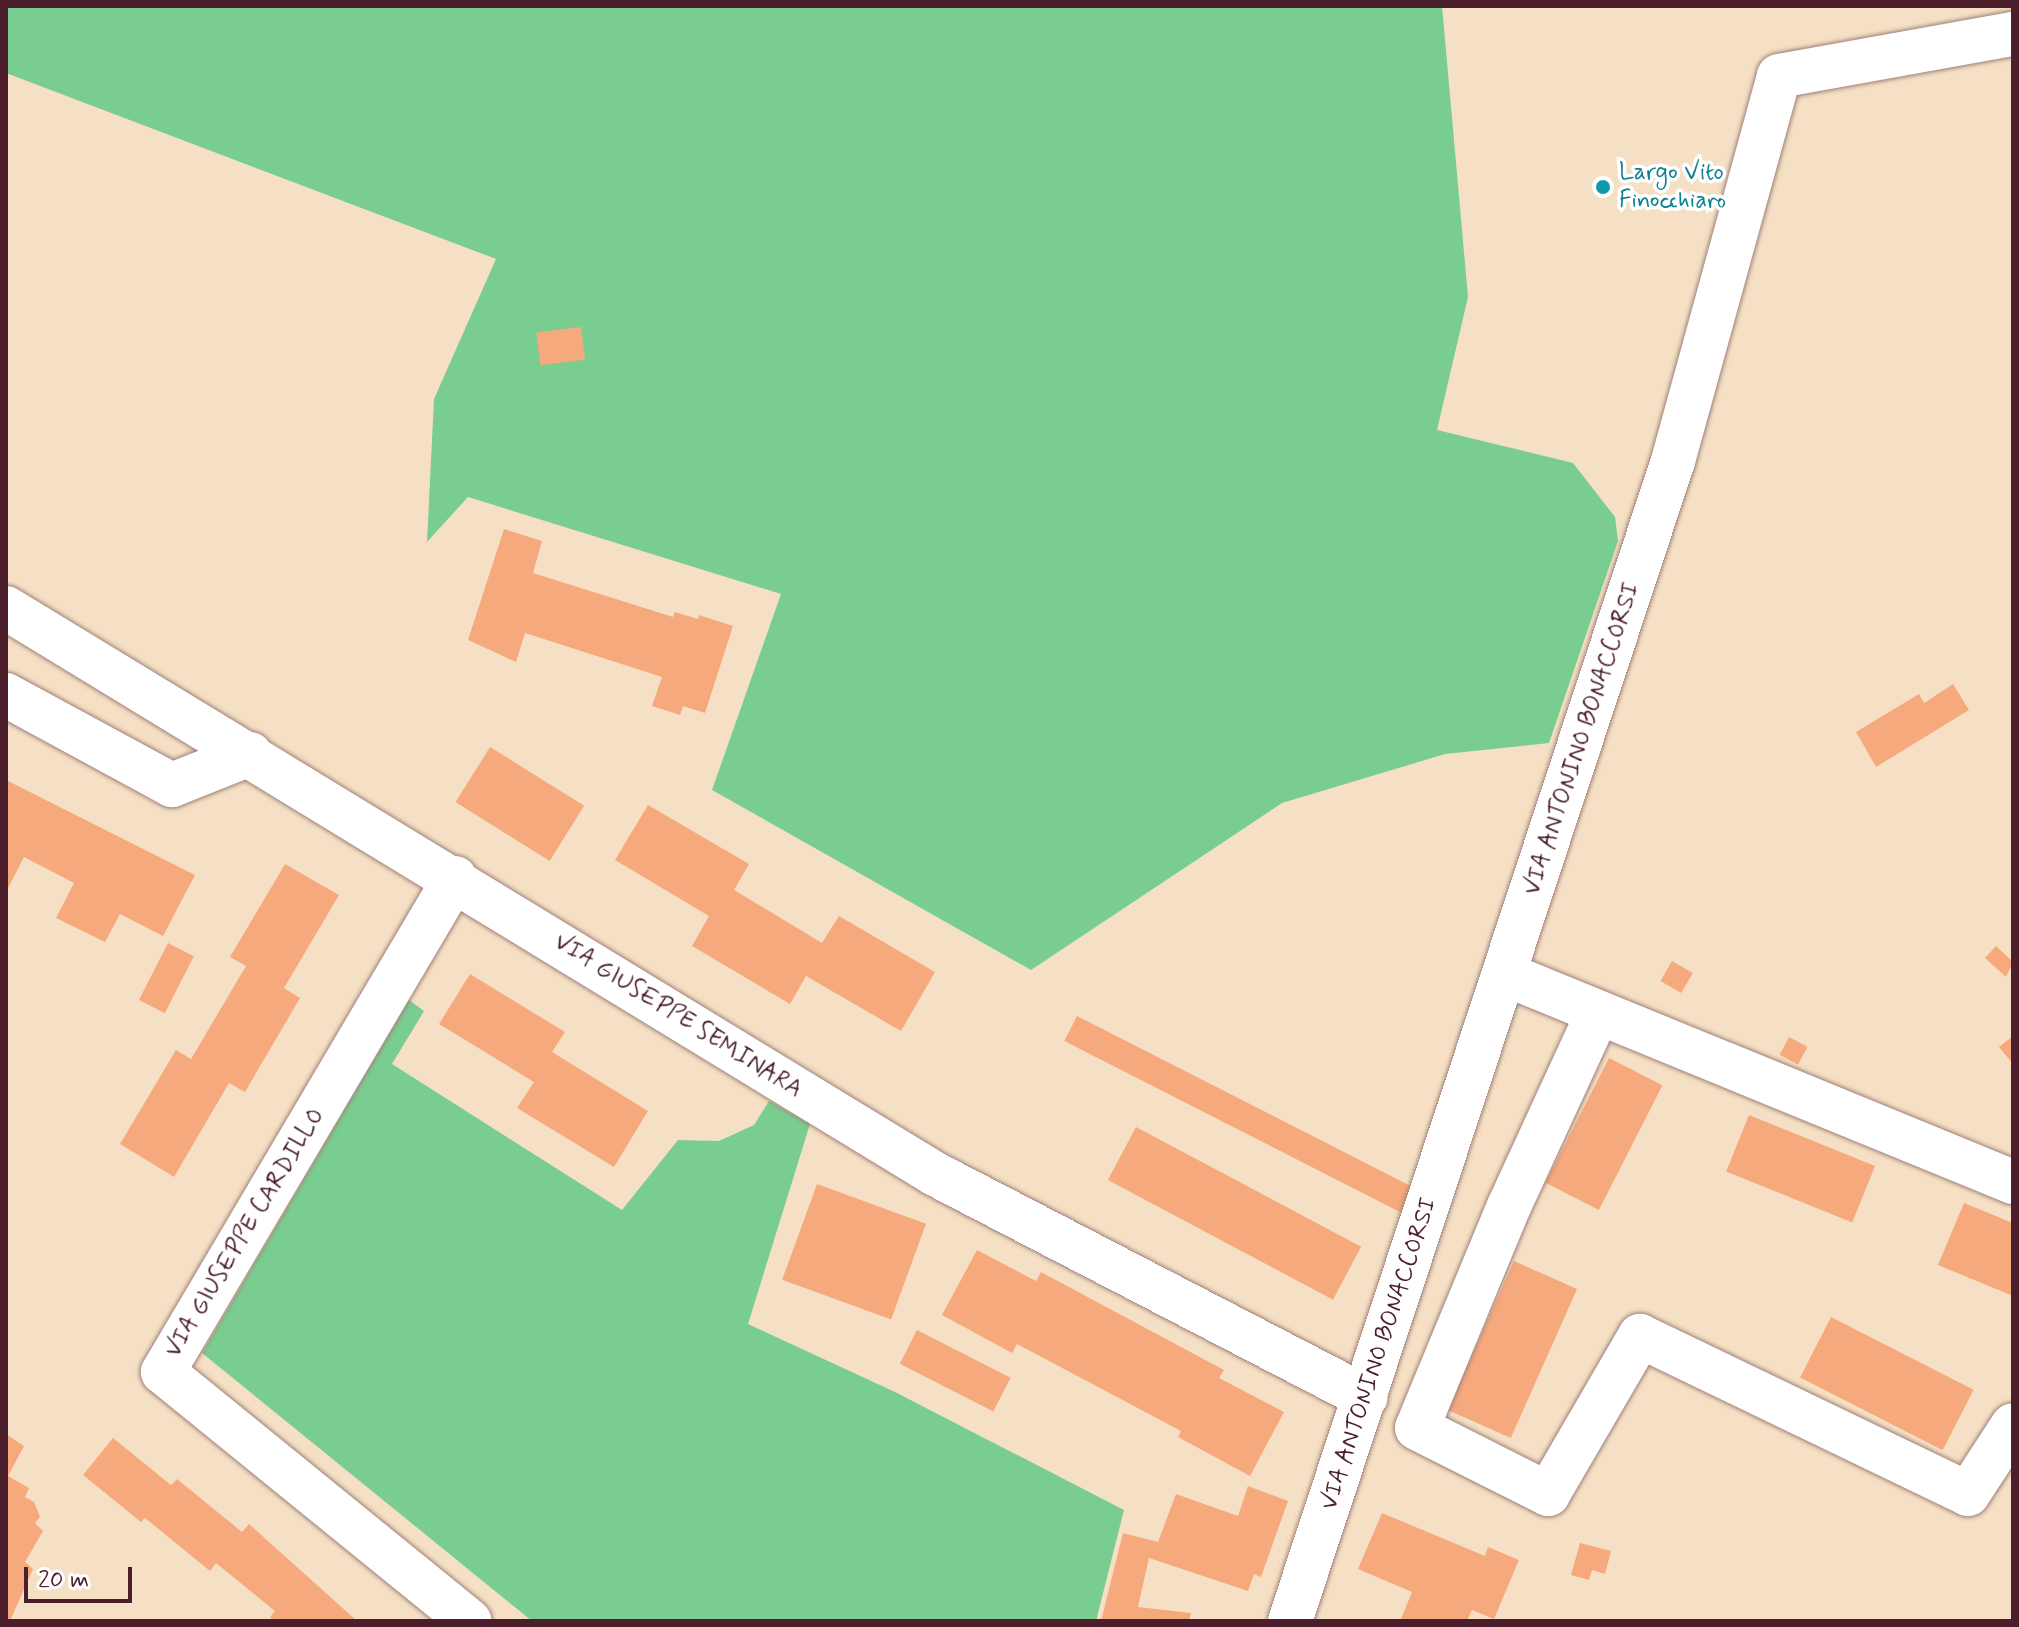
<!DOCTYPE html>
<style>
body{margin:0}
#map{position:relative;width:2019px;height:1627px;overflow:hidden;background:#f5e0c5;font-family:Mynerve,sans-serif}
div>[style]{position:absolute}
.green>*{inset:0;background:#79cd90}
.building>*{inset:0;background:#f6a97d;transform-origin:0 0}
.roads{filter:drop-shadow(0 0 2px #a08078) drop-shadow(0 0 2px #a08078)}
.minor>*{height:44px;margin:-22px;padding:0 22px;transform-origin:22px;border-radius:22px;background:#fff}
.dots>*{width:22px;height:22px;translate:-50% -50%;box-sizing:border-box;border:4px solid #fff;border-radius:50%}
span{translate:-50% -50%;white-space:nowrap;text-align:center;line-height:1.15;-webkit-text-stroke:7px #fff;paint-order:stroke}
.culture-label{font-size:24px;color:#0d838f}
.left{translate:0 -50%;text-align:left}
.street-label{font-size:24px;color:#4a1f2b}
.frame{position:absolute;inset:0;border:8px solid #4a1f2b;pointer-events:none}
.scale{position:absolute;left:24px;top:1567px;width:108px;height:36px;box-sizing:border-box;border:4px solid #4a1f2b;border-top:0;padding-left:10px;font-size:24px;line-height:28px;white-space:nowrap;color:#4a1f2b;-webkit-text-stroke:6px #fff;paint-order:stroke}
</style>
<div id="map">
<div class="green">
<div style="clip-path:polygon(6px 6px,1442px 6px,1468px 297px,1437px 430px,1573px 463px,1615px 517px,1618px 541px,1549px 743px,1445px 754px,1282px 803px,1031px 970px,712px 790px,781px 594px,468px 497px,427px 542px,434px 399px,496px 259px,6px 73px)"></div>
<div style="clip-path:polygon(409px 1000px,424px 1011px,392px 1064px,622px 1210px,678px 1140px,719px 1141px,754px 1125px,769px 1101px,810px 1124px,748px 1324px,895px 1392px,1124px 1510px,1096px 1621px,532px 1621px,202px 1353px)"></div>
</div>
<div class="building">
<div style="left:581px;top:327px;width:33px;height:45px;rotate:83deg"></div>
<div style="clip-path:polygon(504px 529px,542px 541px,533px 573px,673px 617px,675px 612px,698px 619px,699px 615px,733px 626px,705px 713px,683px 706px,680px 715px,652px 706px,662px 677px,525px 633px,516px 662px,468px 640px)"></div>
<div style="clip-path:polygon(1953px 684px,1969px 710px,1876px 767px,1856px 732px,1919px 694px,1924px 703px)"></div>
<div style="left:490px;top:747px;width:111px;height:65px;rotate:32deg"></div>
<div style="clip-path:polygon(6px 780px,195px 875px,163px 936px,120px 914px,105px 942px,56px 918px,74px 883px,24px 857px,6px 892px)"></div>
<div style="clip-path:polygon(648px 805px,749px 864px,734px 890px,822px 943px,839px 916px,935px 972px,901px 1031px,806px 976px,790px 1004px,692px 946px,709px 916px,615px 860px)"></div>
<div style="clip-path:polygon(285px 864px,339px 895px,284px 988px,300px 998px,245px 1092px,229px 1083px,174px 1177px,120px 1144px,176px 1050px,191px 1059px,246px 966px,230px 957px)"></div>
<div style="left:168px;top:943px;width:29px;height:64px;rotate:27deg"></div>
<div style="clip-path:polygon(1996px 946px,2013px 962px,2006px 977px,1985px 958px)"></div>
<div style="left:1672px;top:961px;width:24px;height:23px;rotate:30deg"></div>
<div style="clip-path:polygon(470px 974px,565px 1032px,552px 1052px,648px 1111px,614px 1167px,517px 1108px,534px 1082px,439px 1024px)"></div>
<div style="left:1077px;top:1016px;width:381px;height:28px;rotate:27deg"></div>
<div style="clip-path:polygon(2013px 1036px,2013px 1064px,1999px 1047px)"></div>
<div style="left:1789px;top:1037px;width:21px;height:20px;rotate:28deg"></div>
<div style="left:1609px;top:1058px;width:60px;height:140px;rotate:27deg"></div>
<div style="left:1749px;top:1115px;width:136px;height:61px;rotate:22deg"></div>
<div style="left:1136px;top:1127px;width:255px;height:60px;rotate:28deg"></div>
<div style="left:817px;top:1184px;width:116px;height:102px;rotate:20deg"></div>
<div style="clip-path:polygon(1964px 1203px,2013px 1223px,2013px 1296px,1938px 1265px)"></div>
<div style="clip-path:polygon(977px 1250px,1036px 1281px,1041px 1272px,1224px 1370px,1219px 1378px,1284px 1412px,1250px 1476px,1178px 1437px,1181px 1431px,1017px 1344px,1012px 1353px,942px 1315px)"></div>
<div style="left:1514px;top:1261px;width:69px;height:163px;rotate:24deg"></div>
<div style="left:1831px;top:1317px;width:160px;height:68px;rotate:27deg"></div>
<div style="left:917px;top:1330px;width:105px;height:38px;rotate:27deg"></div>
<div style="clip-path:polygon(6px 1434px,24px 1446px,8px 1476px,29px 1488px,25px 1497px,34px 1502px,40px 1517px,35px 1523px,43px 1531px,25px 1562px,33px 1569px,10px 1621px,6px 1621px)"></div>
<div style="clip-path:polygon(113px 1438px,171px 1485px,177px 1479px,242px 1532px,249px 1524px,357px 1621px,274px 1621px,270px 1617px,275px 1611px,216px 1563px,210px 1571px,145px 1518px,141px 1522px,83px 1475px)"></div>
<div style="clip-path:polygon(1248px 1486px,1288px 1501px,1261px 1577px,1254px 1574px,1248px 1591px,1149px 1558px,1138px 1607px,1191px 1613px,1189px 1621px,1101px 1621px,1123px 1533px,1158px 1542px,1176px 1494px,1238px 1516px)"></div>
<div style="clip-path:polygon(1382px 1513px,1485px 1556px,1488px 1547px,1519px 1560px,1494px 1619px,1472px 1610px,1467px 1621px,1401px 1619px,1412px 1592px,1358px 1569px)"></div>
<div style="clip-path:polygon(1580px 1543px,1611px 1551px,1605px 1574px,1592px 1570px,1589px 1580px,1571px 1575px)"></div>
</div>
<div class="roads">
<div class="minor">
<div style="left:6px;top:608px;width:1088px;rotate:31.35deg"></div>
<div style="left:935px;top:1174px;width:485px;rotate:27.4deg"></div>
<div style="left:6px;top:695px;width:189px;rotate:28.5deg"></div>
<div style="left:172px;top:785px;width:84px;rotate:-21.7deg"></div>
<div style="left:455px;top:878px;width:574px;rotate:120.59deg"></div>
<div style="left:163px;top:1372px;width:395px;rotate:39.1deg"></div>
<div style="left:1505px;top:974px;width:549px;rotate:22.27deg"></div>
<div style="left:1597px;top:1015px;width:210px;rotate:114.7deg"></div>
<div style="left:1509px;top:1206px;width:240px;rotate:112.5deg"></div>
<div style="left:1417px;top:1428px;width:147px;rotate:26.7deg"></div>
<div style="left:1548px;top:1494px;width:183px;rotate:-59.8deg"></div>
<div style="left:1640px;top:1336px;width:364px;rotate:25.7deg"></div>
<div style="left:1968px;top:1494px;width:82px;rotate:-56.9deg"></div>
<div style="left:1290px;top:1621px;width:1222px;rotate:-71.73deg"></div>
<div style="left:1673px;top:461px;width:399px;rotate:-74.6deg"></div>
<div style="left:1779px;top:76px;width:238px;rotate:-10.2deg"></div>
</div>
</div>
<div class="dots">
<div style="left:1603px;top:187px;background:#0f9aa8"></div>
</div>
<div class="culture-label">
<span class="left" style="left:1619px;top:187px">Largo Vito<br>Finocchiaro</span>
</div>
<div class="street-label">
<span style="left:1582px;top:739px;rotate:-72deg">VIA ANTONINO BONACCORSI</span>
<span style="left:678px;top:1016px;rotate:32deg">VIA GIUSEPPE SEMINARA</span>
<span style="left:245px;top:1233px;rotate:-59deg">VIA GIUSEPPE CARDILLO</span>
<span style="left:1379px;top:1354px;rotate:-72deg">VIA ANTONINO BONACCORSI</span>
</div>
<div class="frame"></div>
<div class="scale">20 m</div>
</div>
